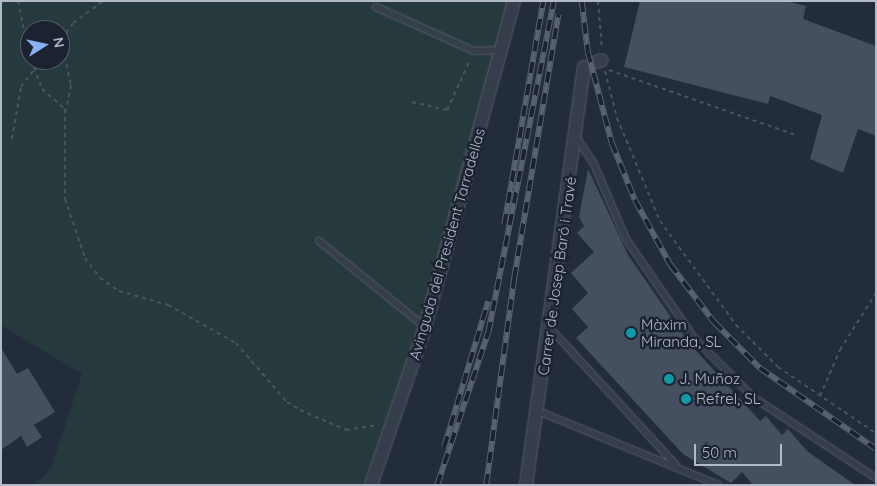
<!DOCTYPE html>
<meta charset="utf-8">
<style>
body{margin:0}
#map{position:relative;width:877px;height:486px;overflow:hidden;background:#232c3a;font-family:Quicksand,sans-serif}
div>[style]{position:absolute}
.green>*{inset:0;background:#263a3d}
.building>*{inset:0;background:#444f5f}
.path>*{height:2px;margin-top:-1px;transform-origin:0;background:repeating-linear-gradient(90deg,#45575b 0 4px,transparent 0 8px)}
.roads{filter:drop-shadow(0 0 1px #555c69) drop-shadow(0 0 1px #555c69)}
.lane>*{height:6px;margin:-3px;padding:0 3px;transform-origin:3px;border-radius:3px;background:#373e4b}
.street>*{height:12px;margin:-6px;padding:0 6px;transform-origin:6px;border-radius:6px;background:#373e4b}
.rail>*{height:5.5px;margin-top:-2.75px;transform-origin:0;background:repeating-linear-gradient(90deg,#1c2330 0 11px,#596272 0 22px);box-sizing:border-box;border-block:1px solid #596272}
.dots>*{width:14px;height:14px;translate:-50% -50%;box-sizing:border-box;border:2px solid #1c2330;border-radius:50%}
span{translate:-50% -50%;white-space:nowrap;text-align:center;line-height:1.15;-webkit-text-stroke:5px #1c2330;paint-order:stroke}
.street-label{font-size:15px;color:#b2b9c7}
.poi-label{font-size:15px;color:#b2b9c7}
.left{translate:0 -50%;text-align:left}
.frame{position:absolute;inset:0;border:2px solid #b2b9c7;pointer-events:none}
.north{position:absolute;left:20px;top:20px;width:50px;height:50px;box-sizing:border-box;background:#1c2330;border:1px solid #585f6c;border-radius:50%;rotate:80deg;font-size:14px;font-weight:700;line-height:20px;text-align:center;color:#b2b9c7}
.north::after{content:'';display:block;margin:auto;width:18px;height:22px;background:#89aff5;clip-path:polygon(50% 0,100% 100%,50% 72%,0 100%)}
.scale{position:absolute;left:694px;top:444px;width:88px;height:22px;box-sizing:border-box;border:2px solid #b2b9c7;border-top:0;padding-left:6px;font-size:15px;line-height:18px;white-space:nowrap;color:#b2b9c7;-webkit-text-stroke:4px #1c2330;paint-order:stroke}
</style>
<div id="map">
<div class="green">
<div style="clip-path:polygon(evenodd,1px 1px,510px 1px,420px 331px,364px 485px,35px 485px,51px 469px,82px 374px,1px 325px,1px 1px,30px 30px,60px 30px,60px 60px,30px 60px,30px 30px)"></div>
</div>
<div class="building">
<div style="clip-path:polygon(640px 1px,786px 1px,806px 6px,803px 19px,876px 46px,876px 136px,858px 129px,843px 173px,810px 159px,822px 115px,770px 96px,768px 104px,624px 67px)"></div>
<div style="clip-path:polygon(588px 169px,628px 255px,689px 343px,760px 421px,766px 416px,782px 435px,788px 429px,807px 451px,855px 485px,753px 485px,742px 472px,731px 483px,683px 454px,576px 338px,588px 327px,572px 309px,588px 293px,571px 273px,594px 252px,577px 233px,584px 226px,579px 217px)"></div>
<div style="clip-path:polygon(1px 348px,17px 374px,28px 368px,55px 412px,34px 425px,42px 437px,27px 447px,21px 436px,1px 450px)"></div>
</div>
<div class="path">
<div style="left:18px;top:1px;width:58px;rotate:78.1deg"></div>
<div style="left:598px;top:1px;width:48px;rotate:85.2deg"></div>
<div style="left:62px;top:40px;width:20px;rotate:-57deg"></div>
<div style="left:73px;top:23px;width:37px;rotate:-36deg"></div>
<div style="left:61px;top:41px;width:45px;rotate:77.2deg"></div>
<div style="left:71px;top:85px;width:26px;rotate:101deg"></div>
<div style="left:31px;top:60px;width:31px;rotate:69deg"></div>
<div style="left:42px;top:89px;width:30px;rotate:41deg"></div>
<div style="left:65px;top:109px;width:90px;rotate:90deg"></div>
<div style="left:65px;top:199px;width:62px;rotate:71.3deg"></div>
<div style="left:85px;top:258px;width:25px;rotate:53deg"></div>
<div style="left:100px;top:278px;width:23px;rotate:34deg"></div>
<div style="left:119px;top:291px;width:51px;rotate:15.9deg"></div>
<div style="left:168px;top:305px;width:78px;rotate:29.2deg"></div>
<div style="left:236px;top:343px;width:78px;rotate:49.2deg"></div>
<div style="left:287px;top:402px;width:15px;rotate:32deg"></div>
<div style="left:300px;top:410px;width:50px;rotate:23.5deg"></div>
<div style="left:346px;top:430px;width:33px;rotate:-9deg"></div>
<div style="left:609px;top:70px;width:200px;rotate:19.2deg"></div>
<div style="left:605px;top:71px;width:49px;rotate:75.7deg"></div>
<div style="left:617px;top:118px;width:112px;rotate:67.3deg"></div>
<div style="left:660px;top:221px;width:129px;rotate:53.8deg"></div>
<div style="left:736px;top:325px;width:59px;rotate:45deg"></div>
<div style="left:778px;top:367px;width:116px;rotate:34.1deg"></div>
<div style="left:412px;top:102px;width:36px;rotate:13deg"></div>
<div style="left:447px;top:110px;width:55px;rotate:-65.3deg"></div>
<div style="left:12px;top:139px;width:53px;rotate:-80.2deg"></div>
<div style="left:21px;top:87px;width:34px;rotate:-53deg"></div>
<div style="left:820px;top:396px;width:50px;rotate:-66.5deg"></div>
<div style="left:840px;top:350px;width:67px;rotate:-57.7deg"></div>
</div>
<div class="roads">
<div class="lane">
<div style="left:376px;top:7px;width:107px;rotate:24.2deg"></div>
<div style="left:474px;top:51px;width:28px;rotate:-2deg"></div>
<div style="left:576px;top:137px;width:32px;rotate:56deg"></div>
<div style="left:594px;top:164px;width:82px;rotate:66.9deg"></div>
<div style="left:626px;top:239px;width:120px;rotate:55.5deg"></div>
<div style="left:694px;top:338px;width:83px;rotate:45deg"></div>
<div style="left:753px;top:397px;width:147px;rotate:33.4deg"></div>
<div style="left:319px;top:241px;width:136px;rotate:39.1deg"></div>
<div style="left:550px;top:328px;width:185px;rotate:47.4deg"></div>
<div style="left:538px;top:411px;width:195px;rotate:22.3deg"></div>
</div>
<div class="street">
<div style="left:596px;top:62px;width:6px;rotate:-18deg"></div>
<div style="left:371px;top:485px;width:167px;rotate:-71.1deg"></div>
<div style="left:425px;top:327px;width:338px;rotate:-74.7deg"></div>
<div style="left:526px;top:485px;width:422px;rotate:-82.1deg"></div>
</div>
</div>
<div class="rail">
<div style="left:582px;top:1px;width:51px;rotate:83.3deg"></div>
<div style="left:588px;top:52px;width:94px;rotate:75.2deg"></div>
<div style="left:612px;top:143px;width:61px;rotate:68deg"></div>
<div style="left:635px;top:200px;width:73px;rotate:61.3deg"></div>
<div style="left:670px;top:264px;width:73px;rotate:52.8deg"></div>
<div style="left:714px;top:322px;width:65px;rotate:45deg"></div>
<div style="left:760px;top:368px;width:141px;rotate:34.9deg"></div>
<div style="left:504px;top:225px;width:227px;rotate:-80.1deg"></div>
<div style="left:444px;top:447px;width:152px;rotate:-73.2deg"></div>
<div style="left:437px;top:485px;width:160px;rotate:-71.5deg"></div>
<div style="left:488px;top:333px;width:338px;rotate:-78.8deg"></div>
<div style="left:486px;top:485px;width:209px;rotate:-82.3deg"></div>
<div style="left:514px;top:278px;width:267px;rotate:-80.5deg"></div>
</div>
<div class="dots">
<div style="left:631px;top:333px;background:#0f9aa8"></div>
<div style="left:669px;top:379px;background:#0f9aa8"></div>
<div style="left:686px;top:399px;background:#0f9aa8"></div>
</div>
<div class="street-label">
<span style="left:447px;top:244px;rotate:-74deg">Avinguda del President Tarradellas</span>
<span style="left:557px;top:276px;rotate:-82deg">Carrer de Josep Baró i Travé</span>
</div>
<div class="poi-label">
<span class="left" style="left:641px;top:333px">Màxim<br>Miranda, SL</span>
<span class="left" style="left:679px;top:379px">J. Muñoz</span>
<span class="left" style="left:696px;top:399px">Refrel, SL</span>
</div>
<div class="frame"></div>
<div class="north">N</div>
<div class="scale">50 m</div>
</div>
